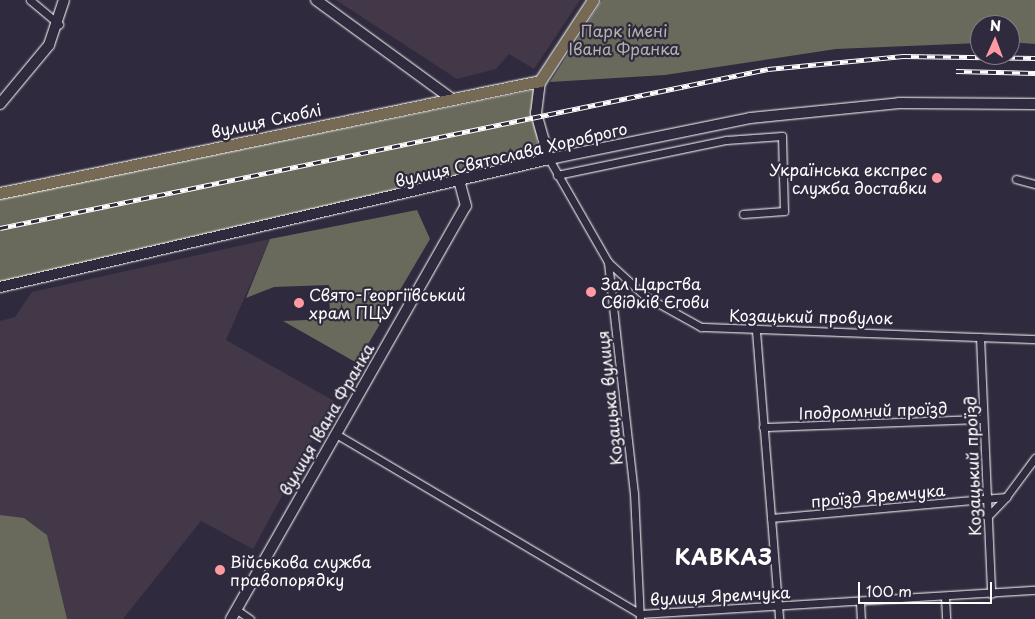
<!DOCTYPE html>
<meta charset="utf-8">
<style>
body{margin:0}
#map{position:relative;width:1035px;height:619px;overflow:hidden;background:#2f2a3d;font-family:"Playpen Sans",sans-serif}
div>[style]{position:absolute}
.built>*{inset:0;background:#423847}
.green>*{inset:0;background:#696a5b}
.roads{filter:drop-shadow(0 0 1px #fff) drop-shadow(0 0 1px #fff)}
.street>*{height:7px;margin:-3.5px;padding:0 3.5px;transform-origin:3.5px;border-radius:3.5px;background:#2f2a3d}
.secondary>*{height:10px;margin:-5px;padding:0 5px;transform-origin:5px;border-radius:5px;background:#2f2a3d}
.primary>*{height:11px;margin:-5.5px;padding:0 5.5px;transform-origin:5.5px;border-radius:5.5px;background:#776a54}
.rail>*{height:4.5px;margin-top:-2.25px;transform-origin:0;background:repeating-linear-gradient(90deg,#2f2a3d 0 8px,#fff 0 16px);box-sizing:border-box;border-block:1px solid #fff}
.dots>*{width:14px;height:14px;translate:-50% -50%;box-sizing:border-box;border:2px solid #2f2a3d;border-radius:50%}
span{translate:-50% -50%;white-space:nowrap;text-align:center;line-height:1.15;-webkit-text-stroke:4.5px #2f2a3d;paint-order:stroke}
.park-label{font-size:16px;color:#b4b4ad}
.street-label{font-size:16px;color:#fff}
.poi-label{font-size:16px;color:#fff}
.right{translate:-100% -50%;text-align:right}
.left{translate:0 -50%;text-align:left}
.district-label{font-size:21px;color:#fff;font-weight:700;letter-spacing:1px}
.north{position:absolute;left:970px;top:15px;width:50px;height:50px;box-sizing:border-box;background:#2f2a3d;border:1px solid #827f8b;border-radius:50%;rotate:2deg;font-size:14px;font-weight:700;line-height:20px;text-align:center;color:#fff}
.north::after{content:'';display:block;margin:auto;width:18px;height:22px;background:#ff9aa2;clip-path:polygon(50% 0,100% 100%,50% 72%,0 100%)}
.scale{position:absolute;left:858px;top:582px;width:134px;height:22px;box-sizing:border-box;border:2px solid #fff;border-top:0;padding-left:6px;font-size:15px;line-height:18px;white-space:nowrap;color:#fff;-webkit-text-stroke:4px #2f2a3d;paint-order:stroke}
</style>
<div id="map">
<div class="built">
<div style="clip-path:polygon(336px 0,580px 0,534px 69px,509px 54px,496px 69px,457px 79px)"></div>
<div style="clip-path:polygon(270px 239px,226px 340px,334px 401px,253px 549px,201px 521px,123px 619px,0 619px,0 321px,15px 317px,32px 292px)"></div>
</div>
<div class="green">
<div style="clip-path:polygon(602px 0,1035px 0,1035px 44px,1010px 42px,1010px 25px,980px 25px,980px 43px,836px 49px,665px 75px,550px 82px)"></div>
<div style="clip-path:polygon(538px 89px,537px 141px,543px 157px,0 284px,0 199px)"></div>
<div style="clip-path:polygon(417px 210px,430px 239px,357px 363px,283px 321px,330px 319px,329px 285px,274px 287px,246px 298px,270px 239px)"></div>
<div style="clip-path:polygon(0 515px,24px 518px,47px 535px,67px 619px,0 619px)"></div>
</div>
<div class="roads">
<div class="street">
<div style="left:30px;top:0;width:38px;rotate:40deg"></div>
<div style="left:549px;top:159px;width:119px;rotate:60.2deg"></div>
<div style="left:608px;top:262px;width:232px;rotate:83.6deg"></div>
<div style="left:634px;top:493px;width:126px;rotate:87.3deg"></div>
<div style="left:557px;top:175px;width:173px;rotate:-11.7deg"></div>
<div style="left:726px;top:140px;width:56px;rotate:-4.1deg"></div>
<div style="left:782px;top:136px;width:75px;rotate:88.5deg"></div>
<div style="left:784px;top:211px;width:41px;rotate:175.8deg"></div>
<div style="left:1016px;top:179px;width:20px;rotate:15deg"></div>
<div style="left:608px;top:262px;width:50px;rotate:42.6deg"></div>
<div style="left:645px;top:296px;width:64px;rotate:29deg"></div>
<div style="left:701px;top:327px;width:334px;rotate:2.1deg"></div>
<div style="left:756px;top:331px;width:289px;rotate:85.4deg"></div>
<div style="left:980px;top:337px;width:257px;rotate:87.5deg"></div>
<div style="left:763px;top:427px;width:220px;rotate:-2.1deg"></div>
<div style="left:336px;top:434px;width:353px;rotate:30.6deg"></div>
<div style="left:640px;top:614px;width:396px;rotate:-3.5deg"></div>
<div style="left:987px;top:517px;width:28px;rotate:-46deg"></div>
<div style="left:771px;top:518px;width:236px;rotate:-5.1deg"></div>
<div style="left:1006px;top:497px;width:49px;rotate:-53.4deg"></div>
<div style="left:945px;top:597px;width:22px;rotate:87deg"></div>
<div style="left:860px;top:602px;width:17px;rotate:87deg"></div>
<div style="left:237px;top:610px;width:16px;rotate:35deg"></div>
</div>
<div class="secondary">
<div style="left:316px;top:0;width:165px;rotate:36.1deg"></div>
<div style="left:540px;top:81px;width:32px;rotate:97deg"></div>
<div style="left:536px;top:113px;width:48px;rotate:74.2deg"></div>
<div style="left:0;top:104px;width:77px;rotate:-50.3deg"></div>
<div style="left:49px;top:45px;width:47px;rotate:-71.6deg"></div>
<div style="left:0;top:287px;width:564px;rotate:-13.12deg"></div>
<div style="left:549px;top:159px;width:205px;rotate:-11.5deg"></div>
<div style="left:750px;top:118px;width:150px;rotate:-5.7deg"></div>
<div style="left:899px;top:103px;width:136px;rotate:0.4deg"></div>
<div style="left:231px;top:619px;width:475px;rotate:-60.4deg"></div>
<div style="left:466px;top:206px;width:27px;rotate:-105deg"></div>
</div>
<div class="primary">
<div style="left:0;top:193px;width:551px;rotate:-11.72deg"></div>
<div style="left:540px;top:81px;width:97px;rotate:-56.8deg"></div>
</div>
</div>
<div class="rail">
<div style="left:956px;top:71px;width:79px;rotate:1.5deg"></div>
<div style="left:0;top:228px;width:784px;rotate:-11.7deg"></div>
<div style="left:768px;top:69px;width:136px;rotate:-5.5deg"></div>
<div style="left:903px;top:56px;width:132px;rotate:0.9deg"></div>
</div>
<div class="dots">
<div style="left:937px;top:178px;background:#ff9aa2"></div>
<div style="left:591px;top:292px;background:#ff9aa2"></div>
<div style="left:299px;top:303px;background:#ff9aa2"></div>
<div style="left:220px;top:570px;background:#ff9aa2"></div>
</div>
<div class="park-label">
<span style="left:624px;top:39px">Парк імені<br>Івана Франка</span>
</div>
<div class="street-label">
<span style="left:266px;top:120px;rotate:-12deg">вулиця Скоблі</span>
<span style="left:511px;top:154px;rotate:-13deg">вулиця Святослава Хороброго</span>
<span style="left:811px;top:316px;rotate:1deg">Козацький провулок</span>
<span style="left:609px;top:398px;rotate:-96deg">Козацька вулиця</span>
<span style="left:873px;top:410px;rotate:-2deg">Іподромний проїзд</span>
<span style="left:326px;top:419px;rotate:-60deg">вулиця Івана Франка</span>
<span style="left:972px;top:466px;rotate:-92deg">Козацький проїзд</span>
<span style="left:878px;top:495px;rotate:-5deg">проїзд Яремчука</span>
<span style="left:720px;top:595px;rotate:-3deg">вулиця Яремчука</span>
</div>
<div class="poi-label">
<span class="right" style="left:927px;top:178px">Українська експрес<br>служба доставки</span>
<span class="left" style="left:601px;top:292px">Зал Царства<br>Свідків Єгови</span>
<span class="left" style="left:309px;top:303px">Свято-Георгіївський<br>храм ПЦУ</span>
<span class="left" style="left:230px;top:570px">Військова служба<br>правопорядку</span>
</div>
<div class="district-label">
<span style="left:724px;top:556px">КАВКАЗ</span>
</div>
<div class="north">N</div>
<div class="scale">100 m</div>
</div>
